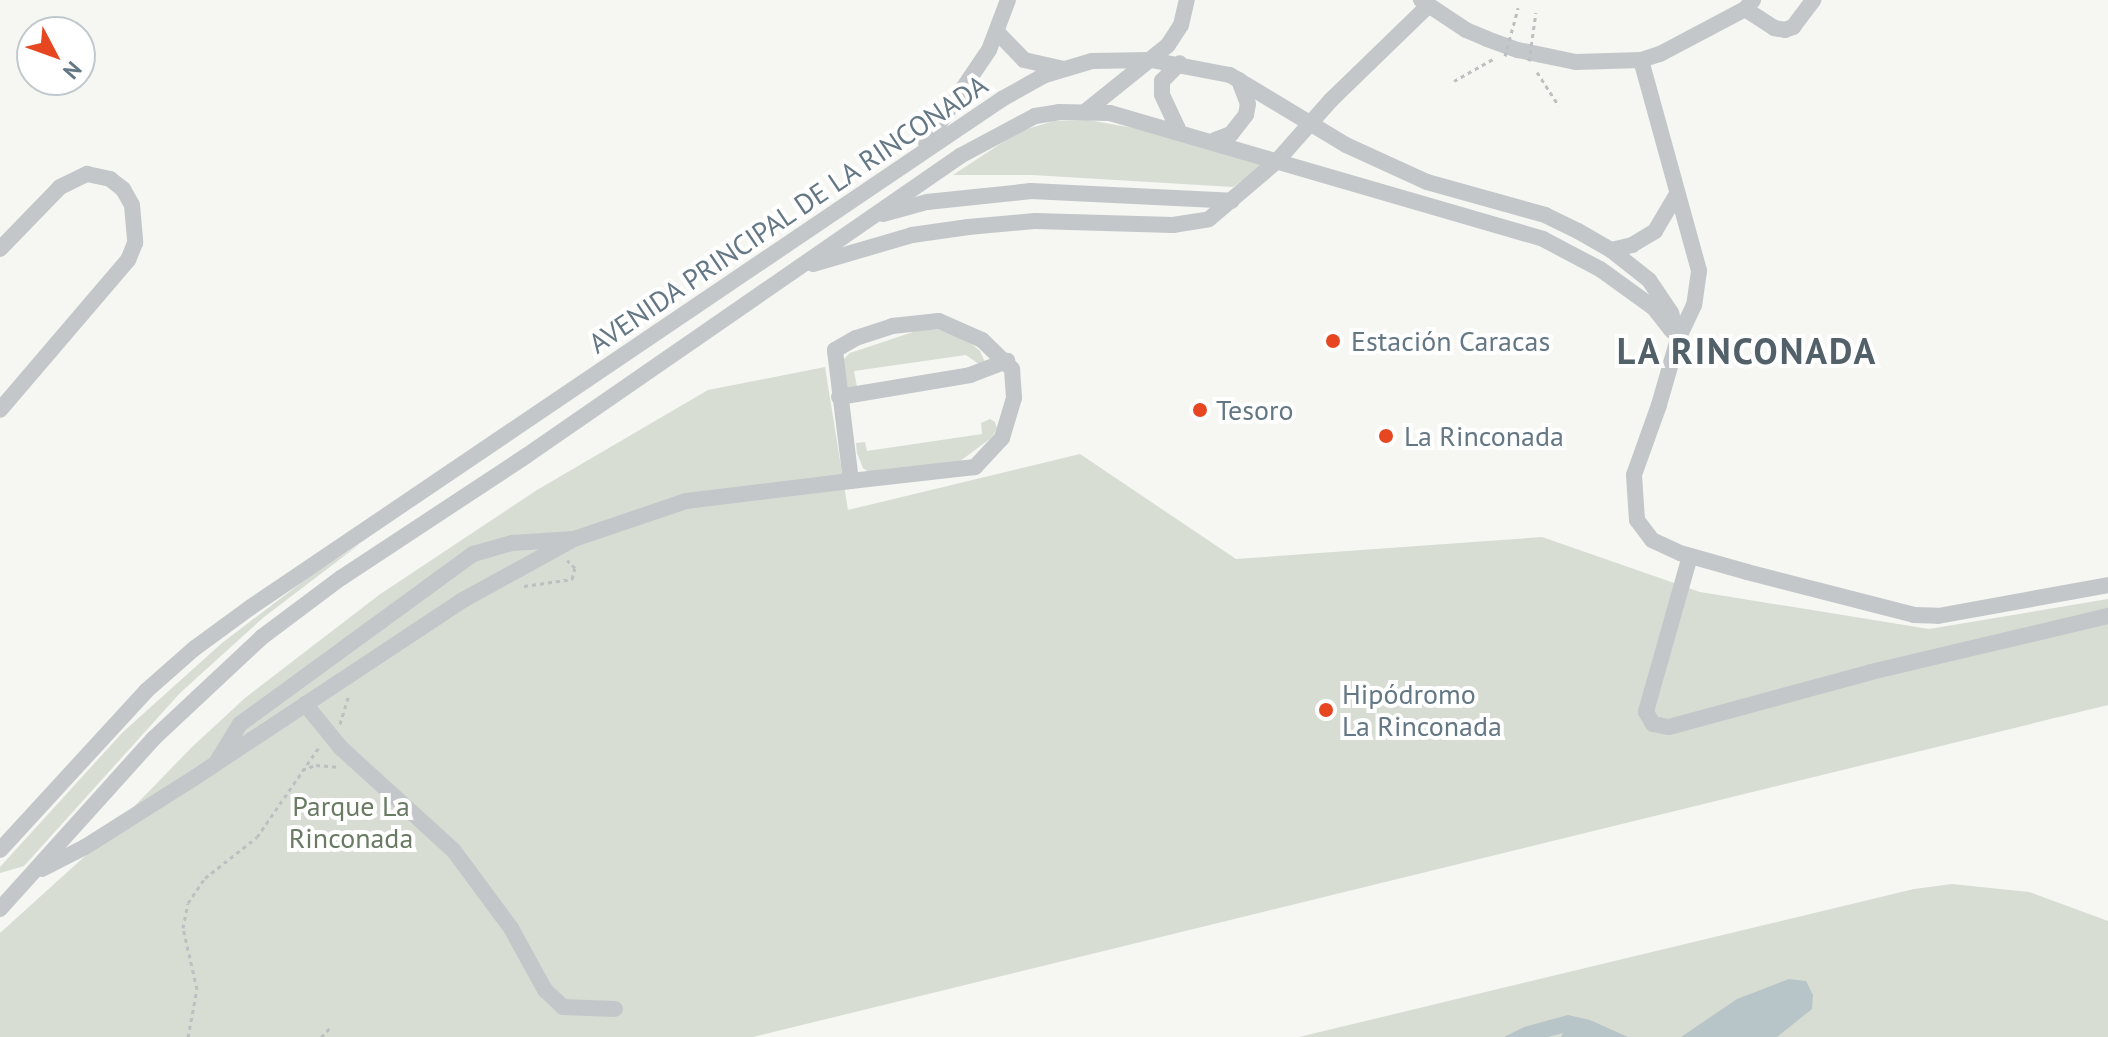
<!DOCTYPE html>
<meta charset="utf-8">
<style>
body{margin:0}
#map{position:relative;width:2108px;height:1037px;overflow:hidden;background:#f6f6f2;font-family:"PT Sans",sans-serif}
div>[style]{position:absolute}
.green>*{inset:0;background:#d7ddd3}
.water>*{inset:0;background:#b8c5c8}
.path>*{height:3px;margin-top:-1.5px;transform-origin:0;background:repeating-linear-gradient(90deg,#bdbfc1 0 4px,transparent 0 8px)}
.minor>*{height:16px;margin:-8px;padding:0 8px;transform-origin:8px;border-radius:8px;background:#c3c7ca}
.path-bridge>*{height:3px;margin-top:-1.5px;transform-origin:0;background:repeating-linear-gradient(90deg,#bdbfc1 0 4px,transparent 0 8px)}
.dots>*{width:22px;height:22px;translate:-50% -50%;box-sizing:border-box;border:4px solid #fff;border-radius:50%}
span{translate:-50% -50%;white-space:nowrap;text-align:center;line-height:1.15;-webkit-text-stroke:8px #fff;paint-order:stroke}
.street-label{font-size:28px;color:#647784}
.poi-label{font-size:28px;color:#647784}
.left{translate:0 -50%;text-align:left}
.park-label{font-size:28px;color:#697b63}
.district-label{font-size:36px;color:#526069;font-weight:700;letter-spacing:2px}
.north{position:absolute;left:16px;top:16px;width:80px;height:80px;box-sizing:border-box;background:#fff;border:2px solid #c1c9ce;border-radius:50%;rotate:131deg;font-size:22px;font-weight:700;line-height:32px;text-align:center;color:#647784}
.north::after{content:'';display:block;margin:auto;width:28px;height:36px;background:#e64721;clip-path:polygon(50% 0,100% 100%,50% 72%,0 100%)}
</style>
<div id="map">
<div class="green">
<div style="clip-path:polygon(1088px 120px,1145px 130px,1263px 165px,1233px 187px,1032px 175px,953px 175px,1020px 131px,1054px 121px)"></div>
<div style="clip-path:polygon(925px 328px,940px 330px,969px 342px,980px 351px,985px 362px,980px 365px,966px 355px,854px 371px,857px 387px,844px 389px,842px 361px,850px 353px)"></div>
<div style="clip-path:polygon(825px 367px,848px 510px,1080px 454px,1236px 559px,1542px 537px,1700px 592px,1929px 629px,2108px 599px,2108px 705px,753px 1037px,0 1037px,0 933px,94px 848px,191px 748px,245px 698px,379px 595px,537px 490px,708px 390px)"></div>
<div style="clip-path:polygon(990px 419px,995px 422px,997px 429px,991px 438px,959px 462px,870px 473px,863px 468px,857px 453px,856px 443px,865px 442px,867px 451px,982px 434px,981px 423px)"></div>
<div style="clip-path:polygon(360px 544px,264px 617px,180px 693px,24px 866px,0 873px,0 867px,123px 732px,222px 643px,310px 576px)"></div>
<div style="clip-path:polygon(1952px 884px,2029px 892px,2108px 921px,2108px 1037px,1299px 1037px,1914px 889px)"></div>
</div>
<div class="water">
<div style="clip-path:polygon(1789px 979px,1806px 981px,1813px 995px,1812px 1009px,1777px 1037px,1681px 1037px,1737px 999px)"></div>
<div style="clip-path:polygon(1568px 1015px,1590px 1020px,1628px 1037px,1561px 1037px,1563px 1033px,1548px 1037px,1504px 1037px,1524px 1027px)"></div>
</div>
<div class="path">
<div style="left:1537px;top:72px;width:40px;rotate:57.1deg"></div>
<div style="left:1454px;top:81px;width:45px;rotate:-29.4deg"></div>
<div style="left:524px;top:586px;width:49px;rotate:-8.3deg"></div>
<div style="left:572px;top:579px;width:11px;rotate:-75deg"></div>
<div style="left:575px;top:568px;width:11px;rotate:-135deg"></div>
<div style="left:340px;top:724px;width:30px;rotate:-73deg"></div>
<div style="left:302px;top:770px;width:15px;rotate:-20deg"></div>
<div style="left:316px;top:765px;width:21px;rotate:5deg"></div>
<div style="left:188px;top:1037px;width:49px;rotate:-79.4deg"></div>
<div style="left:197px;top:989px;width:63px;rotate:-102.9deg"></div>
<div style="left:183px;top:928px;width:25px;rotate:-79deg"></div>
<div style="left:188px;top:903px;width:30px;rotate:-56deg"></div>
<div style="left:205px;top:878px;width:66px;rotate:-38.3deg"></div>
<div style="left:257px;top:837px;width:109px;rotate:-55.4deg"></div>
<div style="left:321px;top:1037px;width:13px;rotate:-45deg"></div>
</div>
<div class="minor">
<div style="left:1421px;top:0;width:54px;rotate:33.7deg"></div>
<div style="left:1466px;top:30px;width:23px;rotate:23deg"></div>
<div style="left:1487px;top:39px;width:33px;rotate:20deg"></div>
<div style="left:1518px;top:50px;width:59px;rotate:11.7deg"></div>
<div style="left:1576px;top:62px;width:65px;rotate:-1.8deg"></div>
<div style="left:1641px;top:60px;width:20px;rotate:-18deg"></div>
<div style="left:1660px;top:54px;width:96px;rotate:-27.9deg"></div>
<div style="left:1745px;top:9px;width:12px;rotate:-48deg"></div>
<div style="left:1745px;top:9px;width:35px;rotate:33deg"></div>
<div style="left:1774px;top:28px;width:11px;rotate:10deg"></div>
<div style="left:1785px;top:30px;width:9px;rotate:-21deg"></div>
<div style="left:1793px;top:27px;width:34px;rotate:-53deg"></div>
<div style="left:998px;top:33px;width:37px;rotate:46deg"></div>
<div style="left:1024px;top:60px;width:41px;rotate:12.7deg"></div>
<div style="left:1641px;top:60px;width:219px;rotate:74.6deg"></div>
<div style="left:1699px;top:271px;width:34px;rotate:98deg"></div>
<div style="left:1694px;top:305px;width:38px;rotate:115deg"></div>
<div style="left:1086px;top:111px;width:105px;rotate:-38.8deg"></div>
<div style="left:1168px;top:45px;width:24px;rotate:-57deg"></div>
<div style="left:1181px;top:25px;width:26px;rotate:-77deg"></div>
<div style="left:1178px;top:129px;width:38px;rotate:-115deg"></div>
<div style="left:1162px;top:94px;width:13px;rotate:-90deg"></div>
<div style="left:1162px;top:81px;width:25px;rotate:-45deg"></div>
<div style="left:1215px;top:140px;width:17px;rotate:-21deg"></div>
<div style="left:1231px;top:134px;width:24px;rotate:-52deg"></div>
<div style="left:1246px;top:115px;width:11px;rotate:-80deg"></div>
<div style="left:1248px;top:104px;width:26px;rotate:-111deg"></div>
<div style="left:926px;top:143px;width:112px;rotate:-55.9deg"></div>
<div style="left:989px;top:50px;width:53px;rotate:-69.2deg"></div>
<div style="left:883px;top:214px;width:46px;rotate:-15.3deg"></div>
<div style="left:927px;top:202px;width:105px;rotate:-6deg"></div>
<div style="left:1031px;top:191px;width:201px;rotate:2.8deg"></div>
<div style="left:0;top:249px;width:86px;rotate:-45.9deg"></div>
<div style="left:60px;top:187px;width:30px;rotate:-26deg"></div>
<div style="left:87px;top:174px;width:24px;rotate:12deg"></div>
<div style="left:110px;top:179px;width:16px;rotate:38deg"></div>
<div style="left:123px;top:189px;width:18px;rotate:61deg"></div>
<div style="left:132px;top:205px;width:38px;rotate:85deg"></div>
<div style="left:135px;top:243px;width:18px;rotate:112deg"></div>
<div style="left:128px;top:260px;width:197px;rotate:130.5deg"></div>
<div style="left:1611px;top:250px;width:22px;rotate:-13deg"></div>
<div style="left:1632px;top:245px;width:27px;rotate:-31deg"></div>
<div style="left:1655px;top:231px;width:43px;rotate:-59.3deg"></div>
<div style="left:813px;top:264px;width:103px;rotate:-16.3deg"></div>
<div style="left:912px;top:235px;width:57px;rotate:-8.1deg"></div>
<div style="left:968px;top:227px;width:67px;rotate:-5.1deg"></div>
<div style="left:1035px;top:221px;width:138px;rotate:1.7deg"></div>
<div style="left:1173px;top:225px;width:36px;rotate:-9deg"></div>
<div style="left:1209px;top:219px;width:88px;rotate:-40.4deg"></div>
<div style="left:1276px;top:162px;width:83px;rotate:-48.4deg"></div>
<div style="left:1331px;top:100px;width:135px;rotate:-44.1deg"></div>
<div style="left:939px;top:321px;width:47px;rotate:23.8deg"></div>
<div style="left:982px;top:340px;width:42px;rotate:44deg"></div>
<div style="left:1012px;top:369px;width:29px;rotate:86deg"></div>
<div style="left:1014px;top:398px;width:42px;rotate:106.7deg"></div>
<div style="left:1002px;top:438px;width:40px;rotate:133deg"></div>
<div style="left:975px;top:467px;width:125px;rotate:173.6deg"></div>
<div style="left:851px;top:481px;width:132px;rotate:-97deg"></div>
<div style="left:835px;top:350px;width:24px;rotate:-30deg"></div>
<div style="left:856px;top:338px;width:38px;rotate:-18deg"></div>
<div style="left:892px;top:326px;width:47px;rotate:-6.1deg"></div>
<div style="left:839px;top:397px;width:133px;rotate:-9.5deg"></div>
<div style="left:970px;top:375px;width:40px;rotate:-21deg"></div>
<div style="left:1690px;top:556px;width:162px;rotate:105.8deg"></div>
<div style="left:1646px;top:712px;width:14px;rotate:60deg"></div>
<div style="left:1653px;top:724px;width:16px;rotate:11deg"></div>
<div style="left:1669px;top:727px;width:209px;rotate:-15.2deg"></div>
<div style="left:1871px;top:672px;width:244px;rotate:-13.3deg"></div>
<div style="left:305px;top:704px;width:57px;rotate:50.7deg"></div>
<div style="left:341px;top:748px;width:153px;rotate:42.3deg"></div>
<div style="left:454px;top:851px;width:96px;rotate:53.5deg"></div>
<div style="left:511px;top:928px;width:71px;rotate:61.3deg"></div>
<div style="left:545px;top:990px;width:25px;rotate:43deg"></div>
<div style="left:563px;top:1007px;width:52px;rotate:2.2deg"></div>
<div style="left:218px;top:760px;width:42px;rotate:-58.6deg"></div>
<div style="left:240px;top:724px;width:288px;rotate:-36.1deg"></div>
<div style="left:473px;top:554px;width:41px;rotate:-15.8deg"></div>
<div style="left:512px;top:543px;width:61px;rotate:-3.8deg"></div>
<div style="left:0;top:850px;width:216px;rotate:-47.4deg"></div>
<div style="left:146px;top:691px;width:65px;rotate:-41.3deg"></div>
<div style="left:195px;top:648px;width:69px;rotate:-36.2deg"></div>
<div style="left:251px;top:607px;width:907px;rotate:-34.08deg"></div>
<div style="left:1002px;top:99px;width:49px;rotate:-29.2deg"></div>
<div style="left:1045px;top:75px;width:49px;rotate:-16.6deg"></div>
<div style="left:1092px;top:61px;width:59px;rotate:-1deg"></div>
<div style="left:1151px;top:60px;width:80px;rotate:10.8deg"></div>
<div style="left:1230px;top:75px;width:135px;rotate:31.1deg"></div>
<div style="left:1346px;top:145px;width:89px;rotate:24.6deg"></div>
<div style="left:1427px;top:182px;width:123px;rotate:15.6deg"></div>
<div style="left:1545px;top:215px;width:37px;rotate:26deg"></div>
<div style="left:1578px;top:231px;width:38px;rotate:30deg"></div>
<div style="left:1611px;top:250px;width:48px;rotate:38.3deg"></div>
<div style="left:1649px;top:280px;width:40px;rotate:56deg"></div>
<div style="left:1671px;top:313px;width:27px;rotate:75deg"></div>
<div style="left:1678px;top:339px;width:69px;rotate:106.1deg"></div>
<div style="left:1659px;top:405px;width:74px;rotate:109.7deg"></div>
<div style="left:1634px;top:475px;width:45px;rotate:86.2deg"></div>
<div style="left:1637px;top:520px;width:25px;rotate:53deg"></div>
<div style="left:1652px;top:540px;width:31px;rotate:25deg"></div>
<div style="left:1680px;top:553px;width:70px;rotate:15.8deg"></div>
<div style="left:1747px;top:572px;width:172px;rotate:14.4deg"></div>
<div style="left:1914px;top:615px;width:24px;rotate:2deg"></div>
<div style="left:1938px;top:616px;width:173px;rotate:-10.3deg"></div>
<div style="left:42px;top:869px;width:48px;rotate:-27.1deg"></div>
<div style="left:85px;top:847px;width:129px;rotate:-32.3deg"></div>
<div style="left:194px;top:778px;width:323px;rotate:-33.5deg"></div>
<div style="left:463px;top:600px;width:127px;rotate:-28.8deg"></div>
<div style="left:574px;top:539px;width:118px;rotate:-18.7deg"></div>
<div style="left:686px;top:501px;width:166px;rotate:-6.9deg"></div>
<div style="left:0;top:909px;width:229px;rotate:-48deg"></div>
<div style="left:153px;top:739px;width:149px;rotate:-43.1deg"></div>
<div style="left:262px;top:637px;width:99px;rotate:-36.8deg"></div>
<div style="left:341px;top:578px;width:222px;rotate:-33.4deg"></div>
<div style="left:526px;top:456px;width:528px;rotate:-34.65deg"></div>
<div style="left:960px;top:156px;width:85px;rotate:-28.1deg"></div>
<div style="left:1035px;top:116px;width:24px;rotate:-9deg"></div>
<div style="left:1059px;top:112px;width:51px;rotate:1.1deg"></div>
<div style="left:1110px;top:113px;width:451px;rotate:16.2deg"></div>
<div style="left:1543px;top:239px;width:64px;rotate:27.8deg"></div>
<div style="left:1600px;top:269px;width:67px;rotate:35.8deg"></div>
<div style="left:1654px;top:308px;width:29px;rotate:52deg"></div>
</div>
<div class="path-bridge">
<div style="left:1505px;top:56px;width:50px;rotate:-74.8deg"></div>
<div style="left:1529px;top:61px;width:49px;rotate:-81.9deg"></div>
</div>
<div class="dots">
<div style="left:1333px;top:341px;background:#e64721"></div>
<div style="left:1200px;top:410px;background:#e64721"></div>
<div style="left:1386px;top:436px;background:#e64721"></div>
<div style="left:1326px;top:710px;background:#e64721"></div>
</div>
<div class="street-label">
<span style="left:788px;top:214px;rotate:-34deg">AVENIDA PRINCIPAL DE LA RINCONADA</span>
</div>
<div class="poi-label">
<span class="left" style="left:1351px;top:341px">Estación Caracas</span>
<span class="left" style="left:1216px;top:410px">Tesoro</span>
<span class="left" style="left:1404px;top:436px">La Rinconada</span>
<span class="left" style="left:1342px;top:710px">Hipódromo<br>La Rinconada</span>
</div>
<div class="park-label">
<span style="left:351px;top:822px">Parque La<br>Rinconada</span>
</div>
<div class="district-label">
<span style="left:1747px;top:351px">LA RINCONADA</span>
</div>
<div class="north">N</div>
</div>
